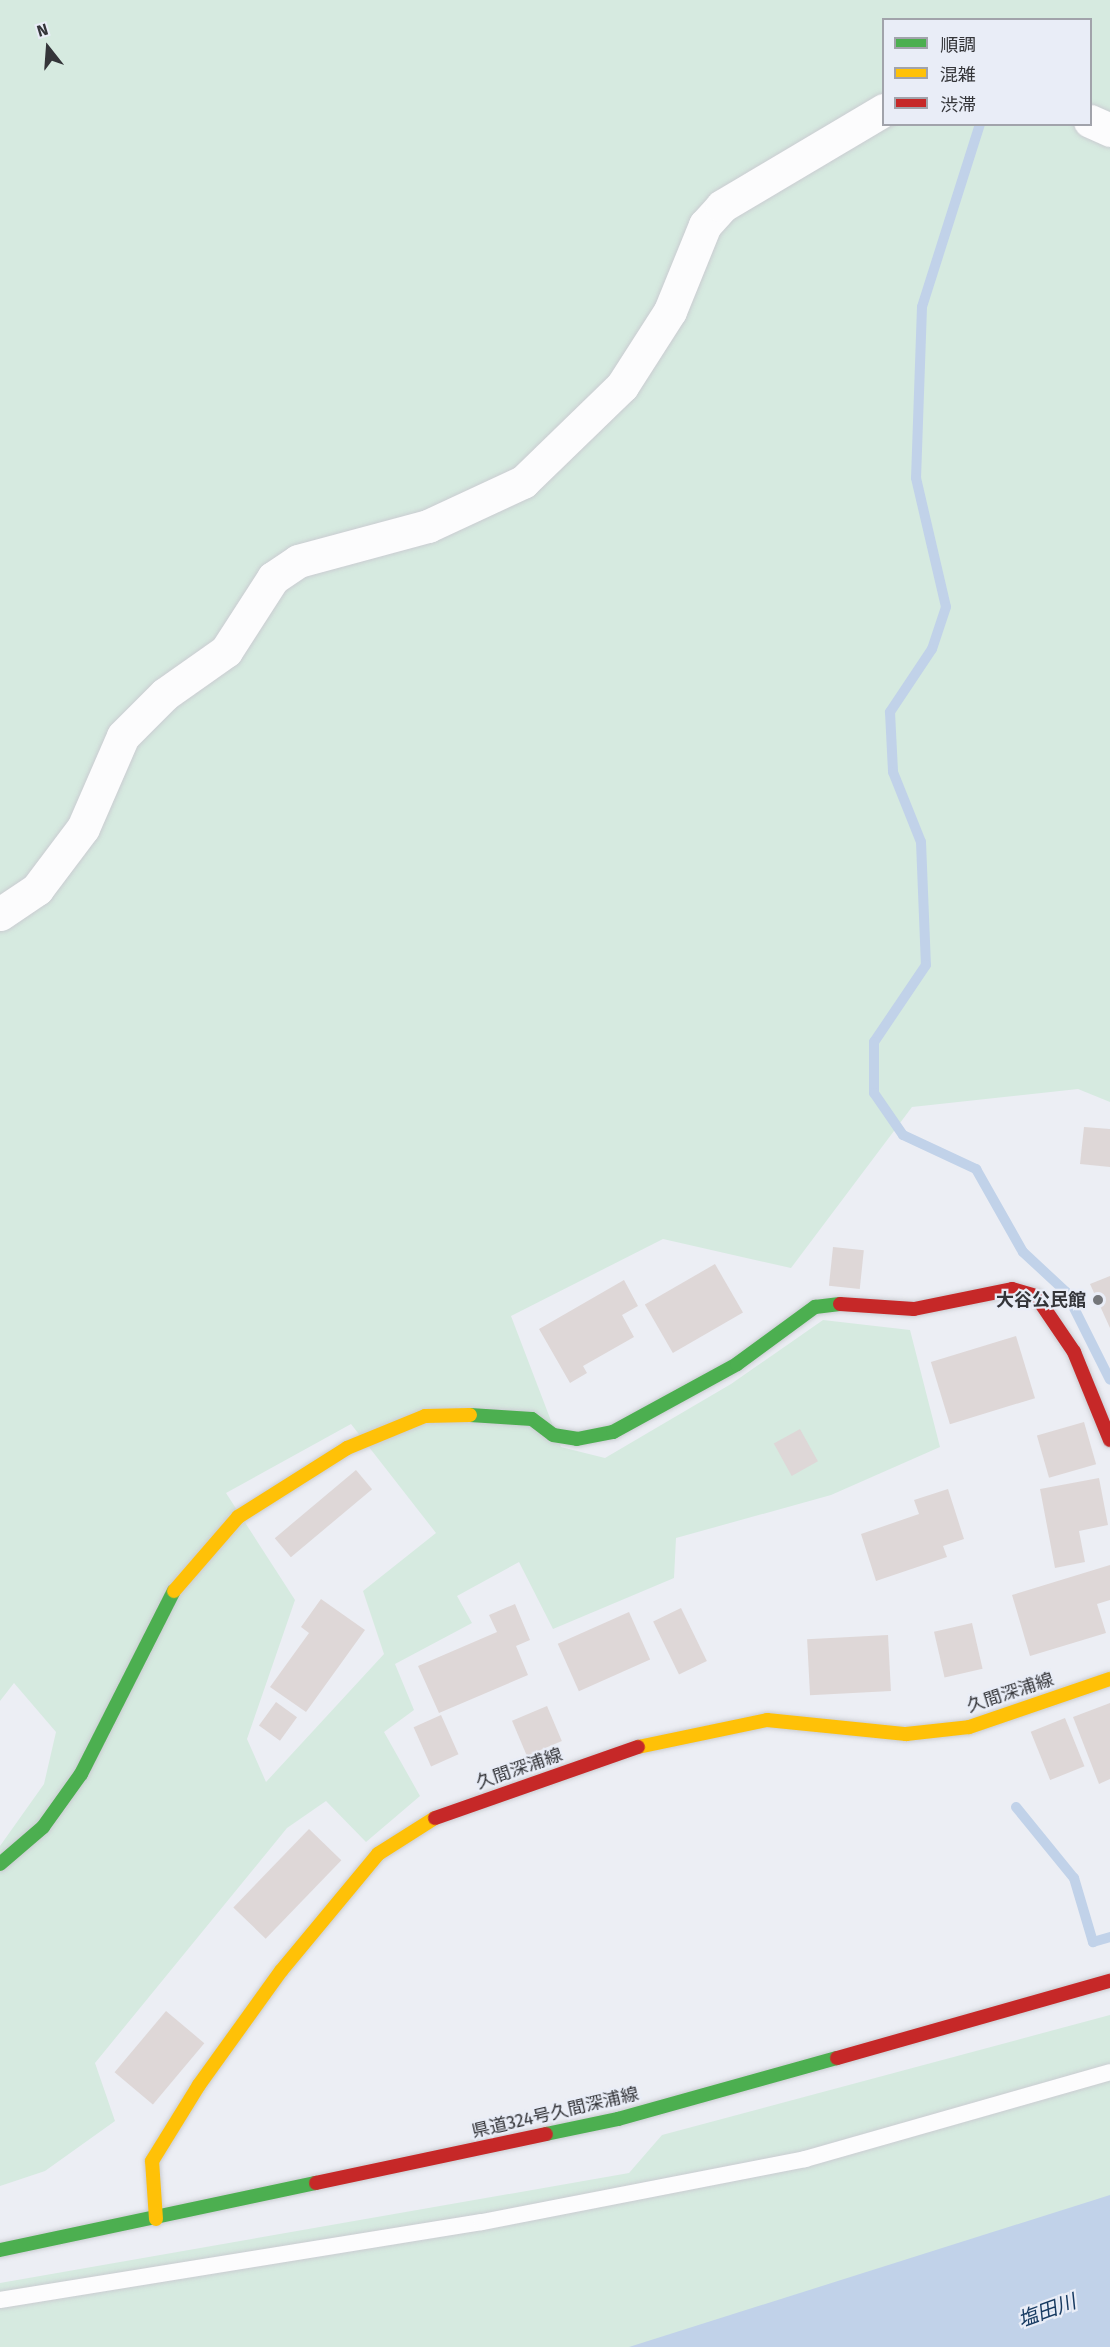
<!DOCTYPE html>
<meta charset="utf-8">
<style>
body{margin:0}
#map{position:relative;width:1110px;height:2347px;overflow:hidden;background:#eceef4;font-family:"Fira Sans","Noto Sans JP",sans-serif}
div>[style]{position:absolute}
.green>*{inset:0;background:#d6eae0}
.water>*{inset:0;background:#c1d2e9}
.stream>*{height:10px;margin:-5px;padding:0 5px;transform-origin:5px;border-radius:5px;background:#c1d2e9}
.building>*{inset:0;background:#ded7d7;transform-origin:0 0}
.roads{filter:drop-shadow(0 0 2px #caccd1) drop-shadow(0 0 2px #caccd1)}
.lane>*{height:16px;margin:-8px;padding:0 8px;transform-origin:8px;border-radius:8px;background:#fcfcfd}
.street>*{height:33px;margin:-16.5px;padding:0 16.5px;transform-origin:16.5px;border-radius:16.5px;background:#fcfcfd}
.fast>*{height:14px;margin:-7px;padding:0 7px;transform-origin:7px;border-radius:7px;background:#4caf50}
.slow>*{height:14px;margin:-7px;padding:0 7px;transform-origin:7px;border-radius:7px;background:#ffc107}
.jam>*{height:14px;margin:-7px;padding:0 7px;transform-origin:7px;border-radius:7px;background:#c62828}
.dots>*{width:16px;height:16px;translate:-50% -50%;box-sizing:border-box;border:3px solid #e9edf7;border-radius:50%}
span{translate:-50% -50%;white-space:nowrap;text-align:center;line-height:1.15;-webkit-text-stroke:4.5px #e9edf7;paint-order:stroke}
.poi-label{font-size:18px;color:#343539;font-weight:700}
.right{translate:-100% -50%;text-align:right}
.street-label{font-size:18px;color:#343539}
.water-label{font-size:20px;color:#173a61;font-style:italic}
.legend{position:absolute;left:882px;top:18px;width:210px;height:108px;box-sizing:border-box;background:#e9edf7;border:2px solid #a1a3ab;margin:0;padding:8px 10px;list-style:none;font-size:18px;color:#343539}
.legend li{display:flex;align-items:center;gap:12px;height:30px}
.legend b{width:30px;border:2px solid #a1a3ab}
.north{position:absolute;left:18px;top:18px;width:60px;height:60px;-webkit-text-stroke:4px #e9edf7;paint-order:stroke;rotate:343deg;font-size:16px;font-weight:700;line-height:24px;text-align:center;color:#343539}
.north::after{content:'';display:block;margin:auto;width:21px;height:27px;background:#343539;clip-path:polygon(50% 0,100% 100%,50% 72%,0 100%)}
</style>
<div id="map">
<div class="green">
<div style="clip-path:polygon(evenodd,0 0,1110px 0,1110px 1102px,1078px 1089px,912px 1107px,791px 1268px,663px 1239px,511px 1316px,561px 1447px,605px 1458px,731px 1384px,823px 1320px,910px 1330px,940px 1447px,831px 1495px,676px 1538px,674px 1578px,553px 1629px,519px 1562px,457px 1596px,472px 1623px,395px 1664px,414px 1710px,384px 1732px,420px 1796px,366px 1842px,326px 1801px,287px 1828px,95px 2063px,115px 2121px,45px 2171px,0 2186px,0 1846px,44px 1784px,56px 1732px,14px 1683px,0 1701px,0 0,884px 20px,1090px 20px,1090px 124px,884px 124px,884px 20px,0 0,351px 1424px,436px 1533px,363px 1591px,384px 1654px,266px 1782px,247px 1739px,295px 1600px,226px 1493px,351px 1424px)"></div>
<div style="clip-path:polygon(1110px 2015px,1110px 2238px,850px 2347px,0 2347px,0 2283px,629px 2173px,662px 2135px)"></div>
</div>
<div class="water">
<div style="clip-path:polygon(1110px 2195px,1110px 2347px,629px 2347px)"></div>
</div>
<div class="stream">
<div style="left:980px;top:124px;width:192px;rotate:107.6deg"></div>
<div style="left:922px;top:307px;width:171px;rotate:92deg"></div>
<div style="left:916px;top:478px;width:132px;rotate:76.9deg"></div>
<div style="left:946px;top:607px;width:44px;rotate:108.4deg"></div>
<div style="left:932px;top:649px;width:76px;rotate:123.7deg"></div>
<div style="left:890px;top:712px;width:60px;rotate:87.1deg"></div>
<div style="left:893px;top:772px;width:75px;rotate:68.2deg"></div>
<div style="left:921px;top:842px;width:123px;rotate:87.7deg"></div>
<div style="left:926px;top:965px;width:93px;rotate:124deg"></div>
<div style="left:874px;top:1042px;width:51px;rotate:90deg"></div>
<div style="left:874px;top:1093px;width:51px;rotate:55.4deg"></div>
<div style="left:903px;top:1135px;width:81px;rotate:25deg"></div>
<div style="left:976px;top:1169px;width:95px;rotate:60.5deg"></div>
<div style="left:1023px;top:1252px;width:59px;rotate:42.9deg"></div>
<div style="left:1066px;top:1292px;width:98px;rotate:63.4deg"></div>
<div style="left:1016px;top:1807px;width:92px;rotate:50.8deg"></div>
<div style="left:1074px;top:1878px;width:67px;rotate:73.5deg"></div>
<div style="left:1093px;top:1942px;width:18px;rotate:-16deg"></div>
</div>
<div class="building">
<div style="clip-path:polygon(1084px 1127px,1110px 1129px,1110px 1167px,1080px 1164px)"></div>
<div style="left:833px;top:1247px;width:31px;height:39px;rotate:6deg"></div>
<div style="left:715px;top:1264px;width:56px;height:81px;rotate:60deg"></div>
<div style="clip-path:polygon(1110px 1276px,1110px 1328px,1090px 1284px)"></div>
<div style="clip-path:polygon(624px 1280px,638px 1306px,622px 1315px,634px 1337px,583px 1366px,587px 1373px,570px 1383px,539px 1329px)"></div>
<div style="left:1016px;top:1336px;width:65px;height:89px;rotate:73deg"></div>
<div style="left:1084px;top:1422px;width:44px;height:49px;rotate:74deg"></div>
<div style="left:800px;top:1429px;width:37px;height:30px;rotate:61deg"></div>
<div style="left:356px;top:1470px;width:25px;height:106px;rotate:50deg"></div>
<div style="clip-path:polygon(1099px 1478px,1108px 1525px,1079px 1531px,1085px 1562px,1055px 1568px,1040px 1489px)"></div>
<div style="clip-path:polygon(948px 1489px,964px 1539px,943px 1546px,947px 1557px,876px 1581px,861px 1534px,919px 1514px,914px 1500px)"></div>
<div style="clip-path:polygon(1110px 1565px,1110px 1600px,1097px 1604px,1106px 1633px,1030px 1656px,1012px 1595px)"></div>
<div style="clip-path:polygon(321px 1599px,365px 1630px,306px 1712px,270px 1687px,309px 1633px,301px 1627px)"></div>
<div style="clip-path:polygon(515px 1604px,530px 1640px,516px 1646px,528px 1675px,439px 1713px,418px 1666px,497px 1632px,489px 1615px)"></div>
<div style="left:681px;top:1608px;width:59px;height:31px;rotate:64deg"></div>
<div style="left:629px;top:1612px;width:52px;height:78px;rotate:66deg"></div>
<div style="left:972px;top:1623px;width:47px;height:39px;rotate:77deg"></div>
<div style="left:888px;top:1635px;width:56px;height:81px;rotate:87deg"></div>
<div style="left:276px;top:1702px;width:26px;height:29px;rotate:36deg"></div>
<div style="clip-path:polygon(1110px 1703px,1110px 1779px,1099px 1784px,1073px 1717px)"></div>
<div style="left:547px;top:1706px;width:38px;height:38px;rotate:67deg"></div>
<div style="left:441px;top:1715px;width:43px;height:30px;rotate:66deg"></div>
<div style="left:1065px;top:1718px;width:52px;height:37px;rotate:68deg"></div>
<div style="left:309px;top:1829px;width:45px;height:109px;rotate:44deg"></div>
<div style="left:166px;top:2011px;width:50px;height:80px;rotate:40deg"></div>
</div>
<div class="roads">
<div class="lane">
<div style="left:0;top:2300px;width:488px;rotate:-9.2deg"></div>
<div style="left:482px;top:2222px;width:329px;rotate:-11deg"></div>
<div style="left:805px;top:2159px;width:317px;rotate:-15.9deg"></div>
</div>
<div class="street">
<div style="left:1090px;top:121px;width:22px;rotate:24deg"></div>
<div style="left:0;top:914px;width:45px;rotate:-34deg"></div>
<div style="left:37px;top:889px;width:76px;rotate:-53deg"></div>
<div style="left:83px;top:828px;width:100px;rotate:-66.5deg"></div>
<div style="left:123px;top:736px;width:59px;rotate:-45deg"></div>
<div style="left:165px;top:694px;width:75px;rotate:-35.2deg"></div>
<div style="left:226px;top:651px;width:87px;rotate:-57.2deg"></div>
<div style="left:273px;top:578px;width:30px;rotate:-34deg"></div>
<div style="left:298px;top:561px;width:135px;rotate:-15.1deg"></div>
<div style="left:428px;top:526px;width:105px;rotate:-24.9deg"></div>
<div style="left:523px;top:482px;width:138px;rotate:-44.1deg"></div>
<div style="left:622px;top:386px;width:89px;rotate:-57.4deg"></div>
<div style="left:670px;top:311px;width:93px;rotate:-67.9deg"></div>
<div style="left:705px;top:225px;width:25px;rotate:-48deg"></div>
<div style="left:722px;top:206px;width:188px;rotate:-30.7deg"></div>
</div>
<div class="fast">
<div style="left:470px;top:1415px;width:62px;rotate:3.7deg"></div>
<div style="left:532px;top:1419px;width:26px;rotate:37deg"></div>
<div style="left:553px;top:1435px;width:24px;rotate:9deg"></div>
<div style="left:577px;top:1439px;width:37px;rotate:-11deg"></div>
<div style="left:613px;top:1432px;width:141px;rotate:-28.7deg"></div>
<div style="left:737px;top:1364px;width:97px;rotate:-36.2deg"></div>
<div style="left:815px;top:1307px;width:25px;rotate:-7deg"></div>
<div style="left:0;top:1864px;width:57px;rotate:-40.7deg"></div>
<div style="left:43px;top:1827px;width:65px;rotate:-54.4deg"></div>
<div style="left:81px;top:1774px;width:205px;rotate:-63.1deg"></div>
<div style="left:546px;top:2134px;width:74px;rotate:-11.8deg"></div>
<div style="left:618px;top:2119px;width:227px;rotate:-15.6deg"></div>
<div style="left:0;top:2250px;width:323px;rotate:-12deg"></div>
</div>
<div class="slow">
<div style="left:174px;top:1591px;width:98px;rotate:-49.1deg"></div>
<div style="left:238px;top:1517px;width:129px;rotate:-32.3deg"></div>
<div style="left:347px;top:1448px;width:84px;rotate:-22.3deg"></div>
<div style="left:425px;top:1416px;width:45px;rotate:-1.3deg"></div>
<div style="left:638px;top:1747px;width:132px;rotate:-11.8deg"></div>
<div style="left:767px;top:1720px;width:140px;rotate:5.8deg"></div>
<div style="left:906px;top:1734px;width:63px;rotate:-6.3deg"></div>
<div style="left:969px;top:1727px;width:149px;rotate:-18.8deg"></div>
<div style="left:156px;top:2219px;width:58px;rotate:-93.9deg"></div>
<div style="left:152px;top:2161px;width:89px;rotate:-58.3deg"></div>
<div style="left:199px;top:2085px;width:140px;rotate:-54.3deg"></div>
<div style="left:281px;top:1971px;width:152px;rotate:-50.3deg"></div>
<div style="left:378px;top:1854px;width:67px;rotate:-32.3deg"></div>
</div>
<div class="jam">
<div style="left:840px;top:1304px;width:74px;rotate:3.9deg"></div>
<div style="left:914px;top:1309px;width:100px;rotate:-11.5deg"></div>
<div style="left:1012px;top:1289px;width:25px;rotate:16deg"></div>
<div style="left:1036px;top:1296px;width:68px;rotate:55.8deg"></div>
<div style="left:1074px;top:1352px;width:95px;rotate:67.8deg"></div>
<div style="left:435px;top:1818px;width:215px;rotate:-19.3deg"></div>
<div style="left:837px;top:2058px;width:284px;rotate:-15.8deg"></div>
<div style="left:316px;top:2183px;width:235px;rotate:-12deg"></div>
</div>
</div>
<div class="dots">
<div style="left:1098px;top:1300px;background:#74767a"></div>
</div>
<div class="poi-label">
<span class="right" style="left:1086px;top:1300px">大谷公民館</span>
</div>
<div class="street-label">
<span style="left:1010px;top:1693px;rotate:-18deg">久間深浦線</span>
<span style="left:519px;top:1769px;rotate:-19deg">久間深浦線</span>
<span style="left:555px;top:2113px;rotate:-13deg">県道324号久間深浦線</span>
</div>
<div class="water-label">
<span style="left:1047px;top:2311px;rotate:-20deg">塩田川</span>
</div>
<ul class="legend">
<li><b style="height:8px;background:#4caf50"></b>順調</li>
<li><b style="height:8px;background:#ffc107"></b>混雑</li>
<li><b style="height:8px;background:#c62828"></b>渋滞</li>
</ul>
<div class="north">N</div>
</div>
